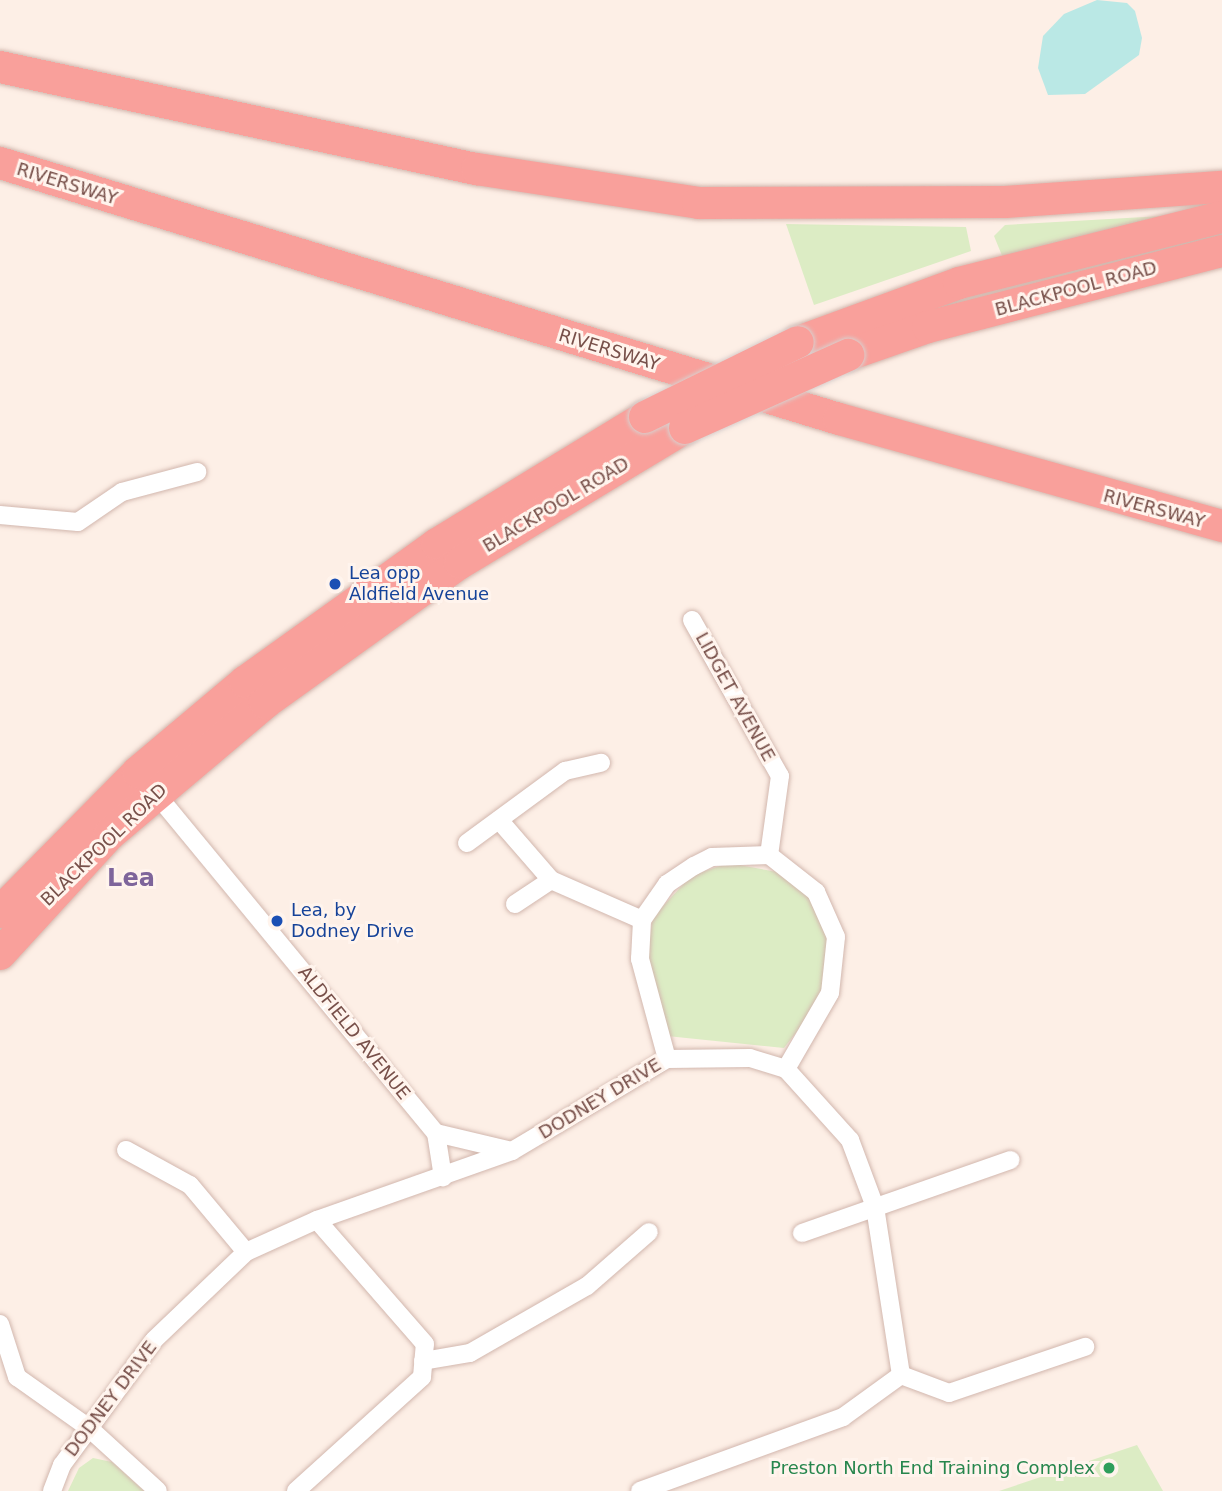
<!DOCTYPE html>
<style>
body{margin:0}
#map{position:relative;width:1222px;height:1491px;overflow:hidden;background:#fdefe6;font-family:"DejaVu Sans",sans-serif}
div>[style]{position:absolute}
.green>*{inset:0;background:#dcecc4}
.water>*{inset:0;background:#bae8e5}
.roads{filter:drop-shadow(0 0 2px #d2b7ae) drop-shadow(0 0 2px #d2b7ae)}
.street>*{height:18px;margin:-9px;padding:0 9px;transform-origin:9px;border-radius:9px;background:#fff}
.highway>*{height:32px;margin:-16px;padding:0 16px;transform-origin:16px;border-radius:16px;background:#f9a09b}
.bridges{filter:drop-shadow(0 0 2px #d9cecc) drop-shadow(0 0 2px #d9cecc)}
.highway-bridge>*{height:32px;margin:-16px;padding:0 16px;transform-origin:16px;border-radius:16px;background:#f9a09b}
.dots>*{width:19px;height:19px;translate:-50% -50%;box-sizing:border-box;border:4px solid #fff4ed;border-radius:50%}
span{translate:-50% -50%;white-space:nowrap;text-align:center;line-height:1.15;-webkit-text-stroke:6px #fff4ed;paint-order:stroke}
.street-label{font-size:18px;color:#78504a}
.transit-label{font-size:18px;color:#164399}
.left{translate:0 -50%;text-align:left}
.leisure-label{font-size:18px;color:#27864d}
.right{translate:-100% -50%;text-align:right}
.district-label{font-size:24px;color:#7e659b;font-weight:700}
</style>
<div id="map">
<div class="green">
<div style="clip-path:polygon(1180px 215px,1003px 258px,994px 236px,1005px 225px)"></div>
<div style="clip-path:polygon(786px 224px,966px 227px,971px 251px,814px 305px)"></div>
<div style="clip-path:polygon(728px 863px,788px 874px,811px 900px,828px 941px,828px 976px,816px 1007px,784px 1048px,667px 1036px,647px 955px,653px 917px,691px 876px)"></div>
<div style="clip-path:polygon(1137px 1445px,1163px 1491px,999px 1491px)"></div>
<div style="clip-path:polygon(93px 1458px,112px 1462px,144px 1491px,68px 1491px,79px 1468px)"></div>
</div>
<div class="water">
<div style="clip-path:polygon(1097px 0,1127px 3px,1135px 11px,1142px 38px,1139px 55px,1085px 94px,1048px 95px,1038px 68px,1043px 36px,1064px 14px)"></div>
</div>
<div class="roads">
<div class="street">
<div style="left:0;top:515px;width:78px;rotate:5.1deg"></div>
<div style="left:78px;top:522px;width:53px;rotate:-34.3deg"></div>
<div style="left:122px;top:492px;width:78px;rotate:-14.9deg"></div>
<div style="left:692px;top:620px;width:179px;rotate:60.6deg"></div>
<div style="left:780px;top:776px;width:80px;rotate:97.9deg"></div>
<div style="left:152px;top:789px;width:446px;rotate:50.5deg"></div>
<div style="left:436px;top:1133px;width:45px;rotate:81deg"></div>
<div style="left:499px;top:820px;width:79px;rotate:49.1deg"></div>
<div style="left:551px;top:880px;width:99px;rotate:23.7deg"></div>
<div style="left:467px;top:843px;width:122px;rotate:-36.3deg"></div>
<div style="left:565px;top:771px;width:37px;rotate:-13deg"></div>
<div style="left:515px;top:904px;width:43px;rotate:-33.7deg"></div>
<div style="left:667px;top:1059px;width:104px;rotate:-105.1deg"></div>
<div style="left:640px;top:959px;width:39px;rotate:-87deg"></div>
<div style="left:642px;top:920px;width:44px;rotate:-55.2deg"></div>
<div style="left:667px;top:884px;width:32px;rotate:-34deg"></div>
<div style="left:694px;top:866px;width:20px;rotate:-27deg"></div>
<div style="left:712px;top:857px;width:57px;rotate:-2deg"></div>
<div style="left:769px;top:855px;width:60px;rotate:38.2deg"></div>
<div style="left:816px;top:892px;width:49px;rotate:66deg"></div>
<div style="left:836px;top:937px;width:56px;rotate:96.1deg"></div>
<div style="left:830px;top:993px;width:88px;rotate:120.1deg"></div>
<div style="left:436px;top:1133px;width:78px;rotate:13.3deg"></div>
<div style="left:126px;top:1150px;width:73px;rotate:28.7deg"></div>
<div style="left:190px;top:1185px;width:87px;rotate:50.1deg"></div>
<div style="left:802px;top:1233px;width:221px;rotate:-19.3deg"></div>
<div style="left:0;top:1324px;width:56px;rotate:72.2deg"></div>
<div style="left:17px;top:1377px;width:88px;rotate:35.3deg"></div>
<div style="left:89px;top:1428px;width:93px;rotate:42.4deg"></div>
<div style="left:423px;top:1361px;width:48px;rotate:-9.7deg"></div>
<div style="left:470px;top:1353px;width:135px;rotate:-29.8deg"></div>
<div style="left:587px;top:1286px;width:82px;rotate:-41.1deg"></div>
<div style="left:901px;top:1375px;width:51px;rotate:20.6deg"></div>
<div style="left:949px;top:1393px;width:144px;rotate:-18.7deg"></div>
<div style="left:52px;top:1491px;width:28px;rotate:-69deg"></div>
<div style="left:62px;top:1465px;width:155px;rotate:-53.6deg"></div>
<div style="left:154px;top:1340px;width:127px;rotate:-43.7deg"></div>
<div style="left:246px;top:1252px;width:78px;rotate:-24.3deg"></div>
<div style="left:317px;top:1220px;width:207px;rotate:-19.5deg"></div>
<div style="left:512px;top:1151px;width:180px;rotate:-30.7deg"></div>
<div style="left:667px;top:1059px;width:83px;rotate:-0.7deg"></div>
<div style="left:750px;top:1058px;width:38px;rotate:17deg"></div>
<div style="left:786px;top:1069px;width:96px;rotate:48deg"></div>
<div style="left:850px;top:1140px;width:72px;rotate:69.5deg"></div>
<div style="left:875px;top:1207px;width:170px;rotate:81.2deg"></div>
<div style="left:901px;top:1375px;width:72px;rotate:144.1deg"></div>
<div style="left:843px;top:1417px;width:216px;rotate:160deg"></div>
<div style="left:296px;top:1491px;width:170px;rotate:-42.1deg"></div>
<div style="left:422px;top:1377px;width:33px;rotate:-85deg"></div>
<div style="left:425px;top:1344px;width:164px;rotate:-131.1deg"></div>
</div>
<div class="highway">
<div style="left:0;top:67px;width:488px;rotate:12.1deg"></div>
<div style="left:477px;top:169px;width:224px;rotate:8.7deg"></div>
<div style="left:698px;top:203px;width:307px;rotate:-0.2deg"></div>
<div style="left:1005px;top:202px;width:218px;rotate:-4deg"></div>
<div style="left:0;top:163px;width:877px;rotate:16.97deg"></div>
<div style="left:839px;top:419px;width:398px;rotate:15.6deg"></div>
<div style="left:798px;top:342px;width:171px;rotate:-20.1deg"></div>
<div style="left:959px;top:283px;width:271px;rotate:-14.1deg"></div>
<div style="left:848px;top:355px;width:85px;rotate:-19.3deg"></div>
<div style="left:928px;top:327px;width:304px;rotate:-14.5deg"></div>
<div style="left:0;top:912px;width:197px;rotate:-45.4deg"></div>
<div style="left:138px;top:772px;width:140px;rotate:-40.1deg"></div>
<div style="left:245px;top:682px;width:236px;rotate:-35.7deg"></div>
<div style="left:437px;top:544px;width:244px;rotate:-31.4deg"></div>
<div style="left:0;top:954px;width:161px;rotate:-47.5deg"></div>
<div style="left:109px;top:835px;width:204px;rotate:-40.2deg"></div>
<div style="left:265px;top:703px;width:240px;rotate:-35.7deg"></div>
<div style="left:460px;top:563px;width:262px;rotate:-31deg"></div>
</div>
</div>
<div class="bridges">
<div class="highway-bridge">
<div style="left:645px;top:417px;width:170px;rotate:-26.1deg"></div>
<div style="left:685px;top:428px;width:179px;rotate:-24.1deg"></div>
</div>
</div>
<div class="dots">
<div style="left:335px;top:584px;background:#1a4fb4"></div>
<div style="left:277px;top:921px;background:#1a4fb4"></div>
<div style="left:1109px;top:1468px;background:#2e9e5b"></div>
</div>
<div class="street-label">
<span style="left:67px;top:184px;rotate:17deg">RIVERSWAY</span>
<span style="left:1076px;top:289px;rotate:-15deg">BLACKPOOL ROAD</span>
<span style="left:609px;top:350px;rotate:17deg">RIVERSWAY</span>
<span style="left:556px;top:505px;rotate:-31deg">BLACKPOOL ROAD</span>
<span style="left:1154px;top:509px;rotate:15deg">RIVERSWAY</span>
<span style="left:735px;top:697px;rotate:61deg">LIDGET AVENUE</span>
<span style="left:104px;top:845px;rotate:-44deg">BLACKPOOL ROAD</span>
<span style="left:354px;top:1033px;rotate:51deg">ALDFIELD AVENUE</span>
<span style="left:600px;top:1099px;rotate:-31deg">DODNEY DRIVE</span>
<span style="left:111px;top:1399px;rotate:-53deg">DODNEY DRIVE</span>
</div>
<div class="transit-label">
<span class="left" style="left:349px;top:584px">Lea opp<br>Aldfield Avenue</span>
<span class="left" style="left:291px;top:921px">Lea, by<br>Dodney Drive</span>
</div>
<div class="leisure-label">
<span class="right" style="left:1095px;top:1468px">Preston North End Training Complex</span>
</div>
<div class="district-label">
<span style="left:131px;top:879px">Lea</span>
</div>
</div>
